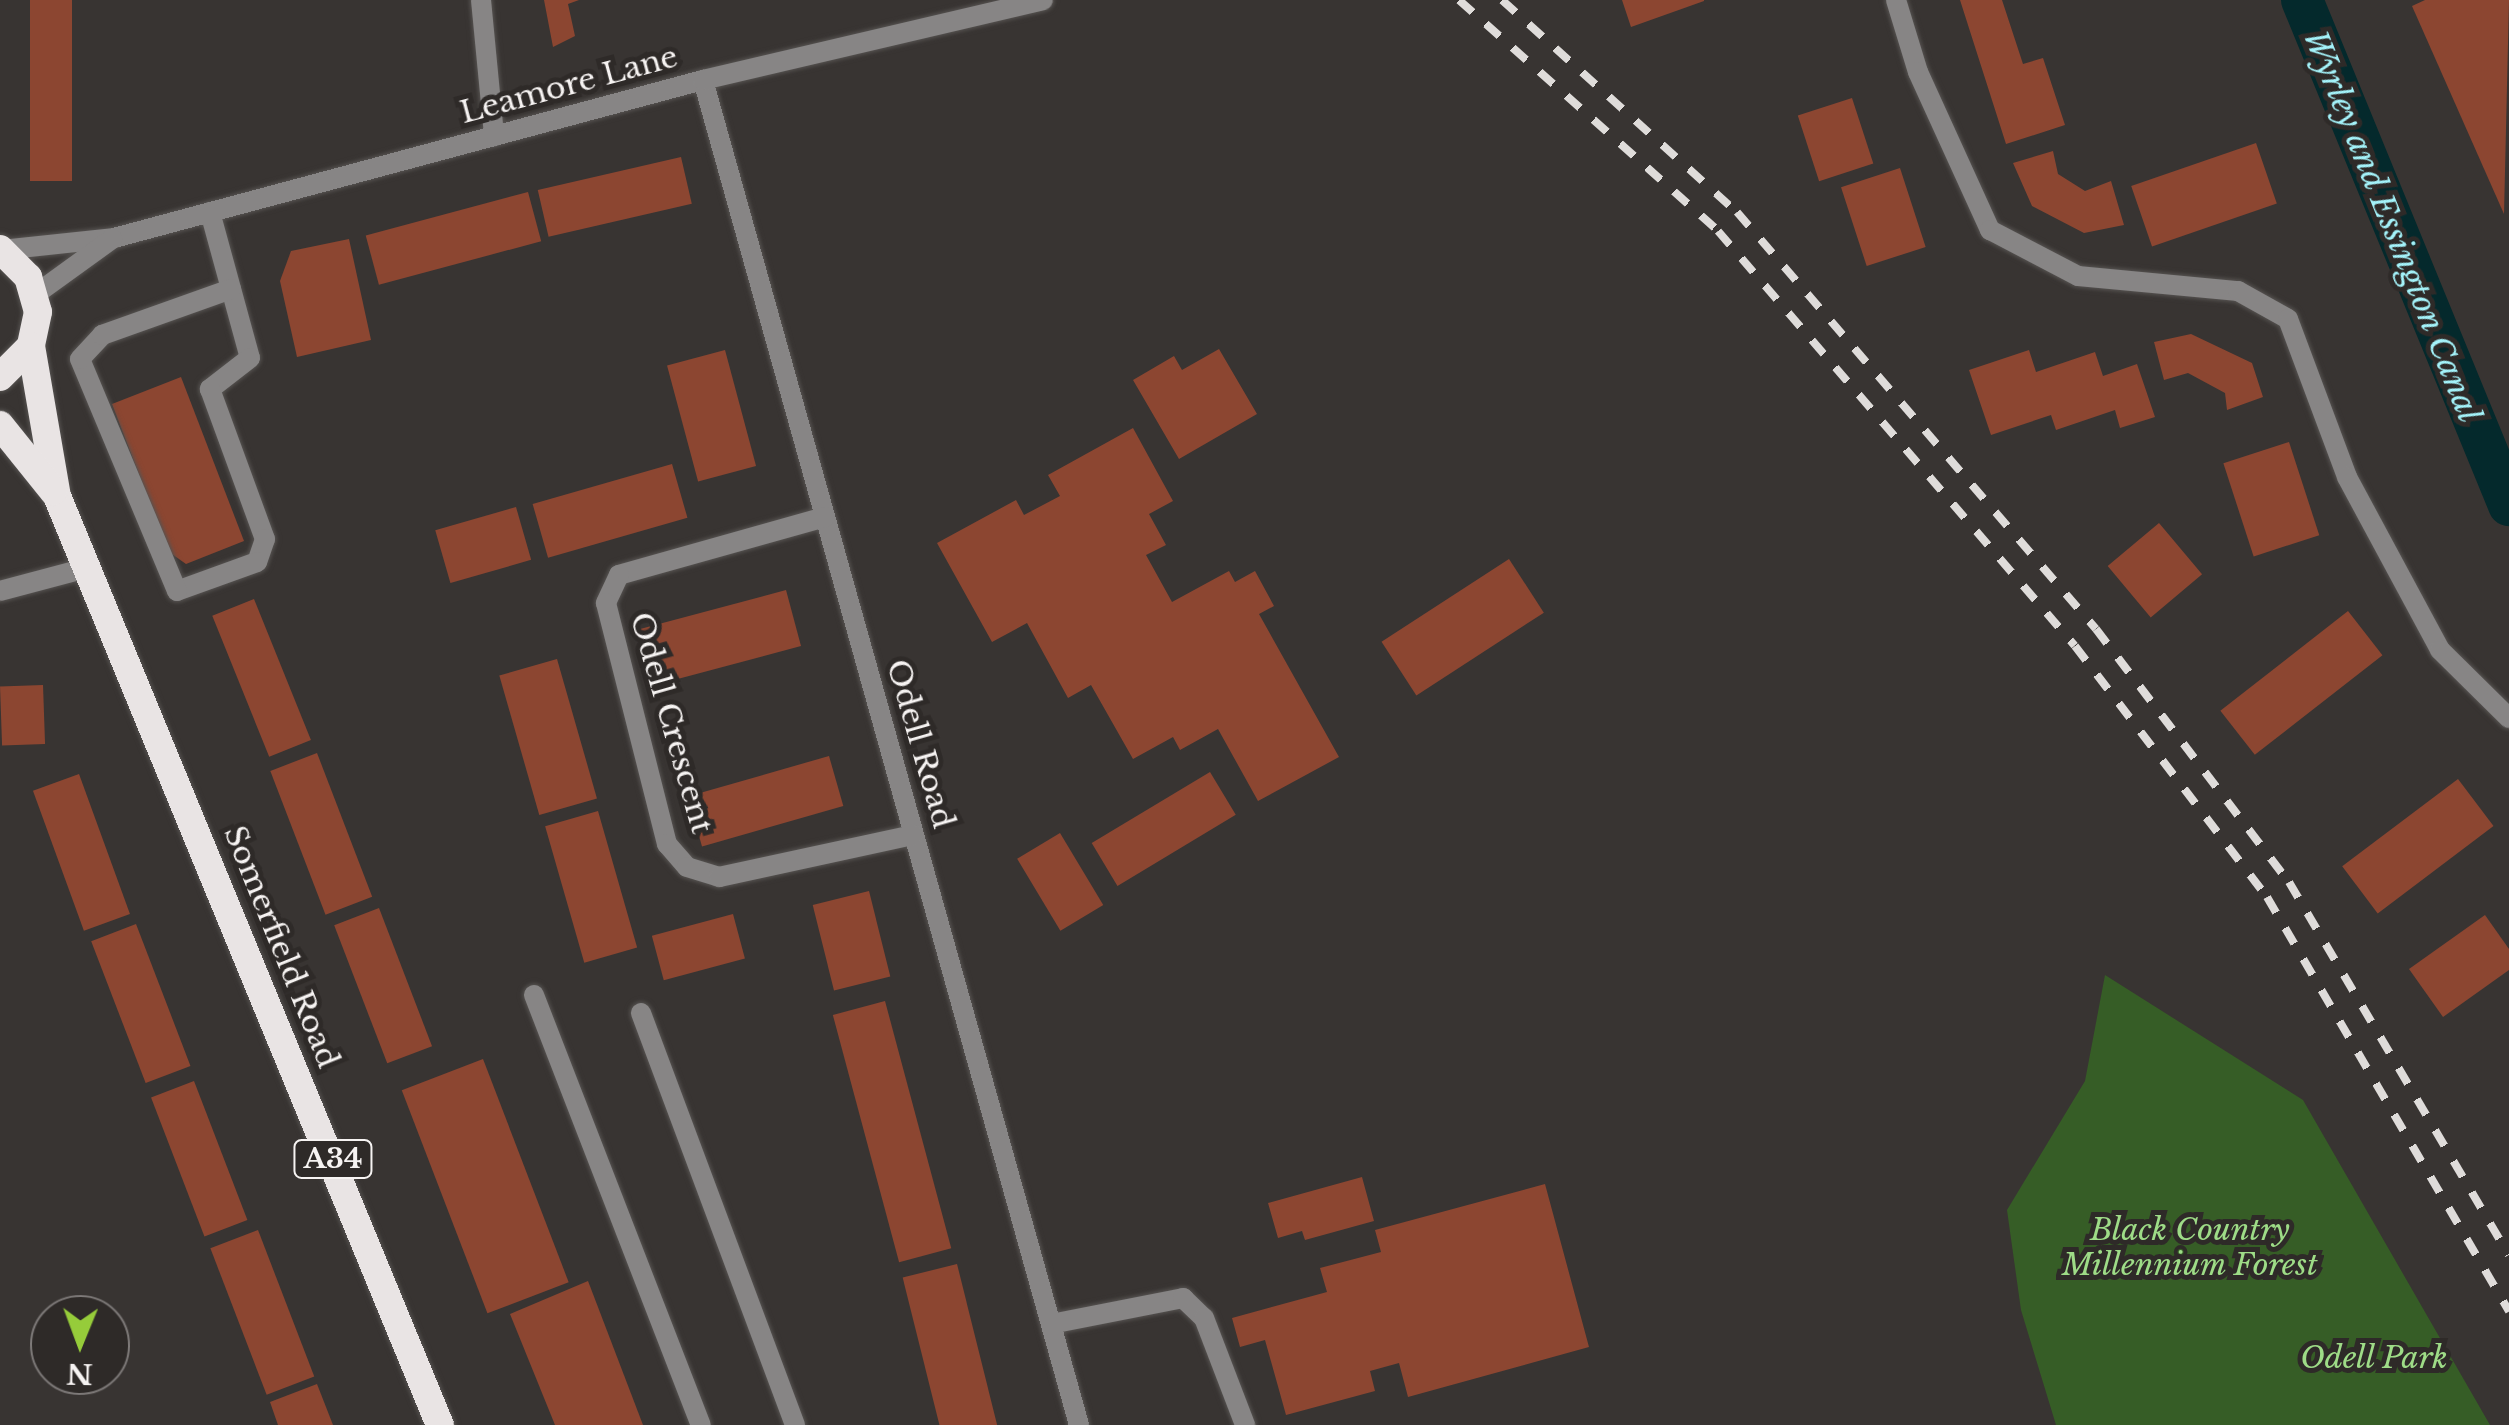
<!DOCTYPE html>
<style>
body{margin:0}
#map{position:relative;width:2509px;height:1425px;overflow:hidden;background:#383432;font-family:"Libre Baskerville",serif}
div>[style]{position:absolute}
.green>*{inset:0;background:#365d26}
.canal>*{height:42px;margin:-21px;padding:0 21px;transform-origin:21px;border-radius:21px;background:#04292c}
.building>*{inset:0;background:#8c4631;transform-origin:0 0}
.roads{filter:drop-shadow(0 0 2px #565351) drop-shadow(0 0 2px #565351)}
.service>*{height:20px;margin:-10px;padding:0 10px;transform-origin:10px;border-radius:10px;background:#878585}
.minor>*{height:20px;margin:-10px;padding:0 10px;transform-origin:10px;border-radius:10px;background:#878585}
.tertiary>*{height:20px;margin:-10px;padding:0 10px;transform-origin:10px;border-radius:10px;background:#878585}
.trunk>*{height:28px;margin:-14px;padding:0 14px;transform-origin:14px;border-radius:14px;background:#e9e4e4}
.rail>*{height:8px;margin-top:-4px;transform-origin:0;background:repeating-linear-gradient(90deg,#dfdcda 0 18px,transparent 0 36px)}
span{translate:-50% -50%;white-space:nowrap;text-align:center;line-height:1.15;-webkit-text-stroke:10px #2e2a28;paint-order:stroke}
.shield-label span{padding:2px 8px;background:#2e2a28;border:2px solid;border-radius:8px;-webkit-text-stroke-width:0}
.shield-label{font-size:28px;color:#f6f3f2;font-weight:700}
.street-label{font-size:30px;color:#f6f3f2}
.park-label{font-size:30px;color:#9edc87;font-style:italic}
.water-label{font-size:32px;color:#a4f3fa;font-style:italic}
.north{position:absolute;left:30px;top:1295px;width:100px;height:100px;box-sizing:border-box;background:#2e2a28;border:2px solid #7e7a79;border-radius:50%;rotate:181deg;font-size:28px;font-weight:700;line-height:40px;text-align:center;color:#f6f3f2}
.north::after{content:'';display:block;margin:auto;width:35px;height:45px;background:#96cc3a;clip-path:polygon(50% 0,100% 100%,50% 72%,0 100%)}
</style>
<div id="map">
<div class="green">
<div style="clip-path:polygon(2105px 975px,2303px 1100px,2490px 1425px,2056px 1425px,2021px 1310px,2007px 1210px,2085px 1081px)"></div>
</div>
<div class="canal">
<div style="left:2302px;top:0;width:546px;rotate:67.71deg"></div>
</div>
<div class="building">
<div style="left:30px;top:0;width:42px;height:181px"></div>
<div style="clip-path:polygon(544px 0,579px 0,568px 4px,575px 36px,553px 47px)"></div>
<div style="clip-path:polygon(1622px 0,1704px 0,1704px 1px,1631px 27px)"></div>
<div style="clip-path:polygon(1960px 0,2002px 0,2023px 64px,2043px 58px,2065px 125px,2006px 144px)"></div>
<div style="clip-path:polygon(2425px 0,2509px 0,2504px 214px,2412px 6px)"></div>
<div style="left:1852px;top:98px;width:69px;height:57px;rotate:72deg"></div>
<div style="left:2256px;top:143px;width:64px;height:132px;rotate:71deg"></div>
<div style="clip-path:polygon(2053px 151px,2058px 174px,2085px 191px,2111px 181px,2124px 225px,2084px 233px,2032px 206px,2013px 163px)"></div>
<div style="left:681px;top:157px;width:48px;height:147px;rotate:77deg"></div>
<div style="left:1900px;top:168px;width:83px;height:62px;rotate:72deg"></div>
<div style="left:528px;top:192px;width:51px;height:168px;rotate:75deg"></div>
<div style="clip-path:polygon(349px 239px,371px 340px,297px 357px,280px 281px,291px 251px)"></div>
<div style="clip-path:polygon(2191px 334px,2252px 363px,2263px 397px,2227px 410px,2225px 393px,2188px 373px,2164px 380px,2154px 342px)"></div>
<div style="clip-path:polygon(1219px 349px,1257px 414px,1179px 459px,1133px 380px,1174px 356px,1182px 370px)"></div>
<div style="left:725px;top:350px;width:120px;height:60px;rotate:75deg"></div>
<div style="clip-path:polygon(2029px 350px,2036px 372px,2095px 352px,2103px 376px,2137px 364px,2155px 417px,2120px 428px,2115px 410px,2056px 430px,2051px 415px,1991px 435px,1969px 370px)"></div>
<div style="clip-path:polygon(181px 377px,244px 541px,186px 564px,169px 552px,112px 404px)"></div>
<div style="clip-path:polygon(1133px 428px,1173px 501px,1149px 514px,1166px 545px,1146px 555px,1172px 602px,1229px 571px,1235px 582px,1255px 571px,1274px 606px,1259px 614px,1339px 757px,1258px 801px,1218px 729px,1180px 750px,1173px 737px,1133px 759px,1091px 685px,1068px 698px,1027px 623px,992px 642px,937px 543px,1016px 500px,1024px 515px,1060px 496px,1048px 475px)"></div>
<div style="left:2289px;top:442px;width:98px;height:69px;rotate:72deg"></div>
<div style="left:672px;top:464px;width:56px;height:145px;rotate:74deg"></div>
<div style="left:516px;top:507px;width:55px;height:84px;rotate:74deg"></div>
<div style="left:2159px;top:523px;width:67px;height:67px;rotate:50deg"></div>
<div style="left:1509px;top:559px;width:64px;height:152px;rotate:57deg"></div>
<div style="left:786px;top:590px;width:58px;height:152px;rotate:75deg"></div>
<div style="left:254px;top:599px;width:152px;height:45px;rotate:68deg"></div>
<div style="left:2348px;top:611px;width:56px;height:162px;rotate:52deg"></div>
<div style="left:557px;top:659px;width:145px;height:60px;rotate:74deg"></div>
<div style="left:43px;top:685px;width:59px;height:43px;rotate:88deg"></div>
<div style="left:317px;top:753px;width:154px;height:50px;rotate:69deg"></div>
<div style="left:829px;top:756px;width:52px;height:147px;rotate:74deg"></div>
<div style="left:1210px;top:772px;width:50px;height:138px;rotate:59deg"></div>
<div style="left:79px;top:774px;width:149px;height:49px;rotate:70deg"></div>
<div style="left:2458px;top:779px;width:59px;height:145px;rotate:53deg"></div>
<div style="left:598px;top:811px;width:142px;height:55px;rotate:74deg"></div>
<div style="left:1060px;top:833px;width:84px;height:50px;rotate:59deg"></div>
<div style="left:869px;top:891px;width:88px;height:58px;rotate:76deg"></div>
<div style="left:379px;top:908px;width:148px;height:48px;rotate:69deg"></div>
<div style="left:733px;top:914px;width:46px;height:84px;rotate:75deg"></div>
<div style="clip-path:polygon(2485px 915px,2509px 949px,2509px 970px,2443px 1017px,2409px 969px)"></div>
<div style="left:136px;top:924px;width:152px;height:48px;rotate:69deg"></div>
<div style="left:885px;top:1001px;width:256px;height:54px;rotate:75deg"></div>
<div style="left:483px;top:1059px;width:239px;height:87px;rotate:69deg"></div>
<div style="left:194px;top:1081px;width:149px;height:46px;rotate:69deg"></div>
<div style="clip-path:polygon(1362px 1177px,1374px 1221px,1305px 1240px,1302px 1231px,1278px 1238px,1268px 1203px)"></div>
<div style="clip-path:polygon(1545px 1184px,1589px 1347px,1408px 1397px,1399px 1363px,1370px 1371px,1375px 1391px,1286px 1415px,1265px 1340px,1240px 1347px,1232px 1318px,1327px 1292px,1320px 1268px,1381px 1252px,1375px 1230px)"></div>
<div style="left:258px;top:1230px;width:157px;height:51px;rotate:69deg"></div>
<div style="left:957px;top:1264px;width:166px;height:56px;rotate:76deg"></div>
<div style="clip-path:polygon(588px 1281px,643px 1425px,555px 1425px,510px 1314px)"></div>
<div style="clip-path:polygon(317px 1384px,333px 1425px,278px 1425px,270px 1402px)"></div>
</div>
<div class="roads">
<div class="service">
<div style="left:481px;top:0;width:137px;rotate:84.5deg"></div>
<div style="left:210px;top:212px;width:151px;rotate:74.7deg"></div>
<div style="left:250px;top:358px;width:51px;rotate:142.2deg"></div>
<div style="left:210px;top:389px;width:160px;rotate:69.9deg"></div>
<div style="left:265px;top:539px;width:24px;rotate:109deg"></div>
<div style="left:257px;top:562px;width:85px;rotate:160.1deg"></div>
<div style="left:177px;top:591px;width:251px;rotate:-112.7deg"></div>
<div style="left:80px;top:359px;width:33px;rotate:-47deg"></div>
<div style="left:102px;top:335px;width:137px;rotate:-19.6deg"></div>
<div style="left:534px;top:995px;width:461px;rotate:68.8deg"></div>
<div style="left:641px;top:1013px;width:440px;rotate:69.5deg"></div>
<div style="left:1051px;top:1324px;width:135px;rotate:-11.1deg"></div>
<div style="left:1183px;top:1298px;width:29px;rotate:44deg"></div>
<div style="left:1204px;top:1318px;width:115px;rotate:69deg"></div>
</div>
<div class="minor">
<div style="left:1896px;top:0;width:75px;rotate:73deg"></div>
<div style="left:1918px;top:72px;width:174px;rotate:65.5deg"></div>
<div style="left:1990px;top:230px;width:99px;rotate:27.6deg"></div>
<div style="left:2078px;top:276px;width:161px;rotate:5.4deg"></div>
<div style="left:2238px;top:291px;width:57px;rotate:29.2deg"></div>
<div style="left:2288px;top:319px;width:169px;rotate:69.5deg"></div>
<div style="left:2347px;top:477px;width:196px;rotate:61.7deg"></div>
<div style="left:2440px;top:650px;width:97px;rotate:44.6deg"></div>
<div style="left:703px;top:80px;width:1397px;rotate:74.38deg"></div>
<div style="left:825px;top:517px;width:214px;rotate:164.3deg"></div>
<div style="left:619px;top:575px;width:31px;rotate:115deg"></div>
<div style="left:606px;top:603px;width:249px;rotate:75.8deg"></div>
<div style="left:667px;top:844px;width:30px;rotate:49deg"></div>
<div style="left:687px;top:867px;width:34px;rotate:17deg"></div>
<div style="left:719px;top:877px;width:199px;rotate:-12.2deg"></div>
<div style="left:0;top:591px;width:93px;rotate:-14.9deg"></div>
</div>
<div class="tertiary">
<div style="left:2px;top:250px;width:113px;rotate:-6.1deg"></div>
<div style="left:114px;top:238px;width:610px;rotate:-15.02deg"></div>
<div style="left:703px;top:80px;width:349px;rotate:-13.2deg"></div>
<div style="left:36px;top:294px;width:94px;rotate:-35.9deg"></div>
</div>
<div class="trunk">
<div style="left:0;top:249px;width:40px;rotate:45deg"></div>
<div style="left:28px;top:277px;width:36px;rotate:74deg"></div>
<div style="left:38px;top:312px;width:35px;rotate:102deg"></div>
<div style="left:31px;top:346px;width:44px;rotate:135deg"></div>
<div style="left:31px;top:346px;width:152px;rotate:80.2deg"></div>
<div style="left:57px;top:496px;width:1005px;rotate:67.6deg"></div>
<div style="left:0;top:425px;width:85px;rotate:51.2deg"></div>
</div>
</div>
<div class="rail">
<div style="left:1459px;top:0;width:347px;rotate:41.7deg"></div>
<div style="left:1718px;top:231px;width:547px;rotate:49.3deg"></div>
<div style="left:2075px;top:646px;width:316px;rotate:52.6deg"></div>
<div style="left:2267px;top:897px;width:480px;rotate:59.7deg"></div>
<div style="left:1502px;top:0;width:316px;rotate:42.1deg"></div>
<div style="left:1737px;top:212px;width:550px;rotate:49.27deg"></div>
<div style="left:2096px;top:629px;width:318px;rotate:52.7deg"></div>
<div style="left:2289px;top:882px;width:433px;rotate:59.5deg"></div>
</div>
<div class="shield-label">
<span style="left:333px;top:1159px">A34</span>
</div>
<div class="street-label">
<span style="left:569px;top:85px;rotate:-15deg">Leamore Lane</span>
<span style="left:671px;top:723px;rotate:74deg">Odell Crescent</span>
<span style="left:920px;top:744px;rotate:74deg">Odell Road</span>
<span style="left:281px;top:947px;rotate:68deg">Somerfield Road</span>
</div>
<div class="park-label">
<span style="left:2190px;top:1247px">Black Country<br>Millennium Forest</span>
<span style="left:2374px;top:1358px">Odell Park</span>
</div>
<div class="water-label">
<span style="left:2392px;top:226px;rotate:68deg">Wyrley and Essington Canal</span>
</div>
<div class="north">N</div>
</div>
